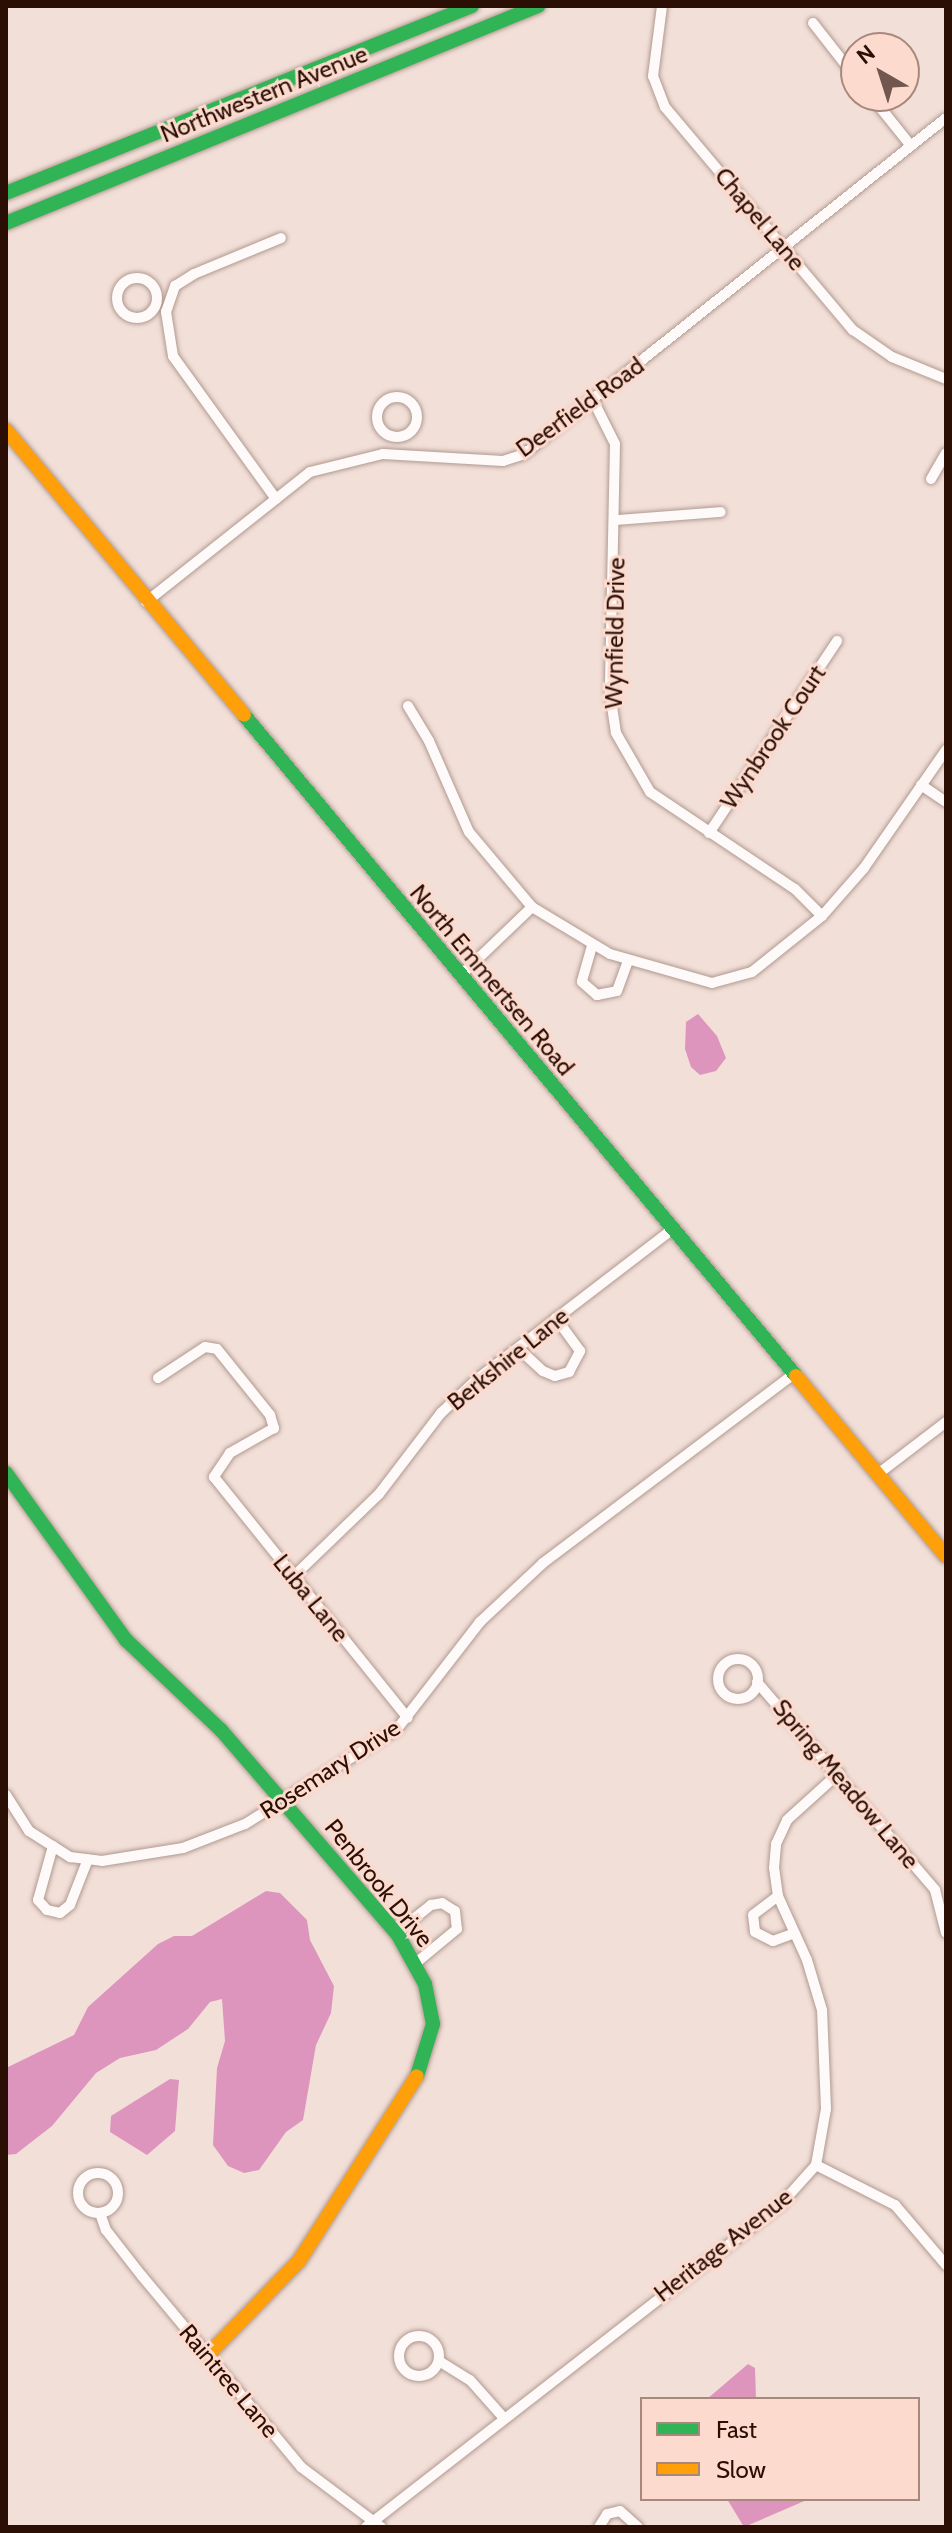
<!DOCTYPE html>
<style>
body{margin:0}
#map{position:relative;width:952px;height:2533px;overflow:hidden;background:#f2dfd8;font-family:Cabin,sans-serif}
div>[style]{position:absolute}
.water>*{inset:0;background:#dd95be}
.roads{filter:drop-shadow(0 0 2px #b09a90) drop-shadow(0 0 2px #b09a90)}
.street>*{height:10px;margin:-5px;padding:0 5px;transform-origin:5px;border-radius:5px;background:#fdfaf9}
.street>.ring{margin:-5px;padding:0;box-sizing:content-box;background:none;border:10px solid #fdfaf9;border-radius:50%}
.fast>*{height:14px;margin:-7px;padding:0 7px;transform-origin:7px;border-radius:7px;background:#30b455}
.slow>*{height:14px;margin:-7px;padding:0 7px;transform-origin:7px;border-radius:7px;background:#ff9f0a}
span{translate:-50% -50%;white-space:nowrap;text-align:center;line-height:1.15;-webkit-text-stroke:6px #fcdacd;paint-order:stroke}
.street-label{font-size:24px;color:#2b0e04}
.frame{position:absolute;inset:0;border:8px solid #2b0e04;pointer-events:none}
.legend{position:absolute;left:640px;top:2397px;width:280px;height:104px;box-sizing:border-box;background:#fcdacd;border:2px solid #a8887d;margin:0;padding:10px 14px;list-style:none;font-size:24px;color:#2b0e04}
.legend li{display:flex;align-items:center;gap:16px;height:40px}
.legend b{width:40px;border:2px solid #a8887d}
.north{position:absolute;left:840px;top:32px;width:80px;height:80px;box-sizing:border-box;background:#fcdacd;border:2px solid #a8887d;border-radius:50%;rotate:321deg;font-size:22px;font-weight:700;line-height:32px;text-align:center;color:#2b0e04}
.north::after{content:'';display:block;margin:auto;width:28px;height:36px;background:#71574e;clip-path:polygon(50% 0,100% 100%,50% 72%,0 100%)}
</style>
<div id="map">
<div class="water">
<div style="clip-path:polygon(698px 1014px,717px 1036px,726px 1058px,716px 1071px,700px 1075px,691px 1067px,685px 1049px,686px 1022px)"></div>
<div style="clip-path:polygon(266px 1891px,280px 1893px,307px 1920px,310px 1940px,334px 1986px,331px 2013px,316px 2045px,303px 2120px,286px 2132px,259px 2170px,244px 2173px,228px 2166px,213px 2145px,217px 2068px,225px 2041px,222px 1999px,210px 2002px,188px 2029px,156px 2050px,120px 2058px,96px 2073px,52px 2126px,16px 2154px,6px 2155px,6px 2068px,74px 2035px,88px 2007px,158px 1944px,174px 1936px,192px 1936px)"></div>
<div style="clip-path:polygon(170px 2079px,179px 2080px,175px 2131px,147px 2155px,110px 2132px,111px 2116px)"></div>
<div style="clip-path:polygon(748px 2364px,755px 2368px,756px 2399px,707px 2399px)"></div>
<div style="clip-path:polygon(727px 2499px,809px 2499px,744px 2527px)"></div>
</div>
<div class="roads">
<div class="street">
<div style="left:662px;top:6px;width:71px;rotate:97.3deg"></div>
<div style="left:653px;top:76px;width:33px;rotate:69deg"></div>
<div style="left:665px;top:107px;width:292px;rotate:49.9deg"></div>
<div style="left:853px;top:330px;width:47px;rotate:34.7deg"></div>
<div style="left:892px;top:357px;width:58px;rotate:22.2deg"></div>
<div style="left:813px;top:23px;width:70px;rotate:52deg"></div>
<div style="left:871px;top:96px;width:64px;rotate:51.3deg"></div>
<div class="ring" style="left:117px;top:278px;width:30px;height:30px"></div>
<div class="ring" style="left:377px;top:397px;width:30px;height:30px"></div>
<div style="left:593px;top:400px;width:49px;rotate:63.4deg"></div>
<div style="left:615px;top:444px;width:249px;rotate:91.2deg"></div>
<div style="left:610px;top:693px;width:40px;rotate:81.5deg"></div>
<div style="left:616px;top:733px;width:68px;rotate:60deg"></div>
<div style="left:650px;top:792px;width:174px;rotate:33.8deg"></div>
<div style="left:795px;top:889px;width:38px;rotate:45deg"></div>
<div style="left:931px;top:479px;width:30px;rotate:-60deg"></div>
<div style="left:276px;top:499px;width:176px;rotate:-125.8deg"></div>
<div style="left:173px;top:356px;width:45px;rotate:-99deg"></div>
<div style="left:166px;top:312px;width:28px;rotate:-71deg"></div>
<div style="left:175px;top:286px;width:22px;rotate:-32deg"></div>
<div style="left:194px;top:274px;width:94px;rotate:-22.5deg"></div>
<div style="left:617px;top:520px;width:104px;rotate:-4.4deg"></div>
<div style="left:146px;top:602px;width:209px;rotate:-38.4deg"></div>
<div style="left:310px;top:472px;width:75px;rotate:-13.9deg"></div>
<div style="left:383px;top:454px;width:120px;rotate:3.3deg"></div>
<div style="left:503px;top:461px;width:22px;rotate:-18deg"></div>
<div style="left:524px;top:454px;width:539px;rotate:-38.53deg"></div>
<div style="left:408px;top:706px;width:41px;rotate:59deg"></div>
<div style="left:429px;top:741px;width:99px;rotate:66.3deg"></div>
<div style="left:469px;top:832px;width:98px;rotate:50deg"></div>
<div style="left:532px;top:907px;width:91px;rotate:31.1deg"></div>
<div style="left:610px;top:954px;width:106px;rotate:15.9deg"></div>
<div style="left:712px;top:983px;width:41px;rotate:-15.4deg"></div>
<div style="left:752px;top:972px;width:90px;rotate:-38.7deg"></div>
<div style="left:822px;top:916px;width:64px;rotate:-48.8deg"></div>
<div style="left:864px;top:868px;width:144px;rotate:-55.2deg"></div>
<div style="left:921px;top:785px;width:30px;rotate:34deg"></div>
<div style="left:709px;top:833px;width:231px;rotate:-56.3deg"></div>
<div style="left:592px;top:946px;width:37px;rotate:106deg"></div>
<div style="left:582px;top:982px;width:20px;rotate:41deg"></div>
<div style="left:597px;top:995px;width:20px;rotate:-11deg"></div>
<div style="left:617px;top:991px;width:32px;rotate:-70deg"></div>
<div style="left:460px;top:976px;width:100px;rotate:-43.8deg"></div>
<div style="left:518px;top:1348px;width:34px;rotate:43deg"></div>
<div style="left:543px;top:1371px;width:13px;rotate:23deg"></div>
<div style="left:555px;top:1376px;width:15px;rotate:-16deg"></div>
<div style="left:569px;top:1372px;width:24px;rotate:-62deg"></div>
<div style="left:580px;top:1351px;width:41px;rotate:-126deg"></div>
<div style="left:158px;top:1378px;width:56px;rotate:-33.4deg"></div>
<div style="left:205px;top:1347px;width:12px;rotate:9deg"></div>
<div style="left:217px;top:1349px;width:85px;rotate:51.2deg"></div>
<div style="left:270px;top:1415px;width:14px;rotate:73deg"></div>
<div style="left:274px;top:1428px;width:51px;rotate:150.4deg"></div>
<div style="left:230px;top:1453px;width:29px;rotate:124deg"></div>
<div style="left:214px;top:1477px;width:309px;rotate:51.2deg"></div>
<div style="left:878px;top:1474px;width:86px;rotate:-37.4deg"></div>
<div style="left:294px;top:1576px;width:118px;rotate:-44deg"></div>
<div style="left:379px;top:1494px;width:102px;rotate:-52.6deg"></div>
<div style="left:441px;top:1413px;width:48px;rotate:-43.3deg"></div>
<div style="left:476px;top:1380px;width:248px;rotate:-37.5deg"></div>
<div class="ring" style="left:718px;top:1659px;width:30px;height:30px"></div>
<div style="left:757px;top:1682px;width:274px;rotate:49.4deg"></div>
<div style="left:935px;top:1890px;width:44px;rotate:75.7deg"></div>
<div style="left:6px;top:1795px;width:43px;rotate:57.4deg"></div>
<div style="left:29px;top:1831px;width:49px;rotate:32.4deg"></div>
<div style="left:70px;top:1857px;width:32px;rotate:7deg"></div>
<div style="left:102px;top:1861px;width:82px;rotate:-9.1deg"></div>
<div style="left:183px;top:1848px;width:66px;rotate:-21.2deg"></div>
<div style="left:245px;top:1824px;width:179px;rotate:-32deg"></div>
<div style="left:397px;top:1729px;width:135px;rotate:-52.2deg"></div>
<div style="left:480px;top:1622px;width:86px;rotate:-43.1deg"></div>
<div style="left:543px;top:1563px;width:314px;rotate:-37deg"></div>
<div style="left:53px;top:1846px;width:56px;rotate:105.5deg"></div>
<div style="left:38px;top:1900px;width:13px;rotate:48deg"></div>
<div style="left:47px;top:1910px;width:13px;rotate:13deg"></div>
<div style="left:60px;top:1913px;width:13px;rotate:-39deg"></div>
<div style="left:70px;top:1905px;width:49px;rotate:-68.6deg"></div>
<div style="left:778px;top:1896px;width:31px;rotate:143deg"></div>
<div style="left:753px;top:1915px;width:17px;rotate:83deg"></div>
<div style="left:755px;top:1932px;width:20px;rotate:27deg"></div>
<div style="left:773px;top:1941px;width:23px;rotate:-20deg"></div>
<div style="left:396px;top:1933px;width:45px;rotate:-38.7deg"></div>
<div style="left:431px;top:1905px;width:11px;rotate:-10deg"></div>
<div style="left:442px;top:1903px;width:15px;rotate:32deg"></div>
<div style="left:455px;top:1911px;width:18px;rotate:84deg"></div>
<div style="left:457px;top:1929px;width:52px;rotate:140.5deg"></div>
<div style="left:816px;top:2165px;width:89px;rotate:26.9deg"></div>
<div style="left:895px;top:2205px;width:79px;rotate:49.6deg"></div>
<div class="ring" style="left:78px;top:2173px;width:30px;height:30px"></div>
<div style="left:100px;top:2213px;width:18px;rotate:71deg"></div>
<div style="left:106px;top:2230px;width:58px;rotate:52deg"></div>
<div style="left:142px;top:2276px;width:249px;rotate:50.2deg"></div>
<div style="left:301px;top:2467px;width:100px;rotate:36.9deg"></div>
<div class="ring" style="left:399px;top:2336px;width:30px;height:30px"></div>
<div style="left:439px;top:2361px;width:36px;rotate:32deg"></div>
<div style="left:470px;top:2380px;width:50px;rotate:48.3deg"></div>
<div style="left:366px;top:2527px;width:526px;rotate:-37.89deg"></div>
<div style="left:781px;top:2204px;width:52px;rotate:-48.1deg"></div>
<div style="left:816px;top:2165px;width:57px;rotate:-79.9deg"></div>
<div style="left:826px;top:2109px;width:99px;rotate:-92.3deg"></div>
<div style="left:822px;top:2010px;width:52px;rotate:-106.7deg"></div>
<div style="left:807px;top:1960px;width:70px;rotate:-114.4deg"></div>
<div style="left:778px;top:1896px;width:28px;rotate:-98deg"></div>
<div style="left:774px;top:1868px;width:24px;rotate:-85deg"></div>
<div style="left:776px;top:1844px;width:26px;rotate:-65deg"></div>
<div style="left:787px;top:1820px;width:70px;rotate:-42.1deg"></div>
<div style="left:599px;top:2527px;width:15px;rotate:-58deg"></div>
<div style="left:607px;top:2514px;width:13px;rotate:-13deg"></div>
<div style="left:620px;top:2511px;width:24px;rotate:42deg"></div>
</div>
<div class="fast">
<div style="left:6px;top:193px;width:502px;rotate:-21.86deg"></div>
<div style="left:6px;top:223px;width:575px;rotate:-22.19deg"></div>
<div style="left:244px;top:715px;width:861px;rotate:50.13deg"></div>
<div style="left:6px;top:1473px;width:206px;rotate:54.3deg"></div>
<div style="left:126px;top:1640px;width:131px;rotate:43.5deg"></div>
<div style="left:221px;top:1730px;width:271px;rotate:49.2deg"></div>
<div style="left:398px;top:1935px;width:56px;rotate:61.1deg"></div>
<div style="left:425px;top:1984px;width:41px;rotate:78.7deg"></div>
<div style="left:433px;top:2024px;width:54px;rotate:107.1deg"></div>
</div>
<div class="slow">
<div style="left:6px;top:430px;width:371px;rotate:50.1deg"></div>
<div style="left:796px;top:1376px;width:234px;rotate:50.2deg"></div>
<div style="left:208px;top:2355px;width:131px;rotate:-45.9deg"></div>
<div style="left:299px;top:2261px;width:219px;rotate:-57.5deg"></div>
</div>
</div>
<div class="street-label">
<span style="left:264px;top:94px;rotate:-22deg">Northwestern Avenue</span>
<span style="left:760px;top:219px;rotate:50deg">Chapel Lane</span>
<span style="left:580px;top:407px;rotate:-36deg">Deerfield Road</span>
<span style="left:615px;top:633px;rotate:-89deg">Wynfield Drive</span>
<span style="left:773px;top:737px;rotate:-56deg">Wynbrook Court</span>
<span style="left:492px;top:980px;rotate:50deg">North Emmertsen Road</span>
<span style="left:508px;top:1359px;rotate:-39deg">Berkshire Lane</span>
<span style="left:311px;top:1598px;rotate:51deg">Luba Lane</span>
<span style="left:330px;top:1769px;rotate:-33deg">Rosemary Drive</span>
<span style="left:846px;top:1784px;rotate:50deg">Spring Meadow Lane</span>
<span style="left:379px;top:1883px;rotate:51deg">Penbrook Drive</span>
<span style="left:723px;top:2245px;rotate:-38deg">Heritage Avenue</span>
<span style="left:229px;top:2381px;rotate:50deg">Raintree Lane</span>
</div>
<div class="frame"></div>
<ul class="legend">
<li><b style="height:10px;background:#30b455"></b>Fast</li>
<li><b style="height:10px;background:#ff9f0a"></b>Slow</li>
</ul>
<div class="north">N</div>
</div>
